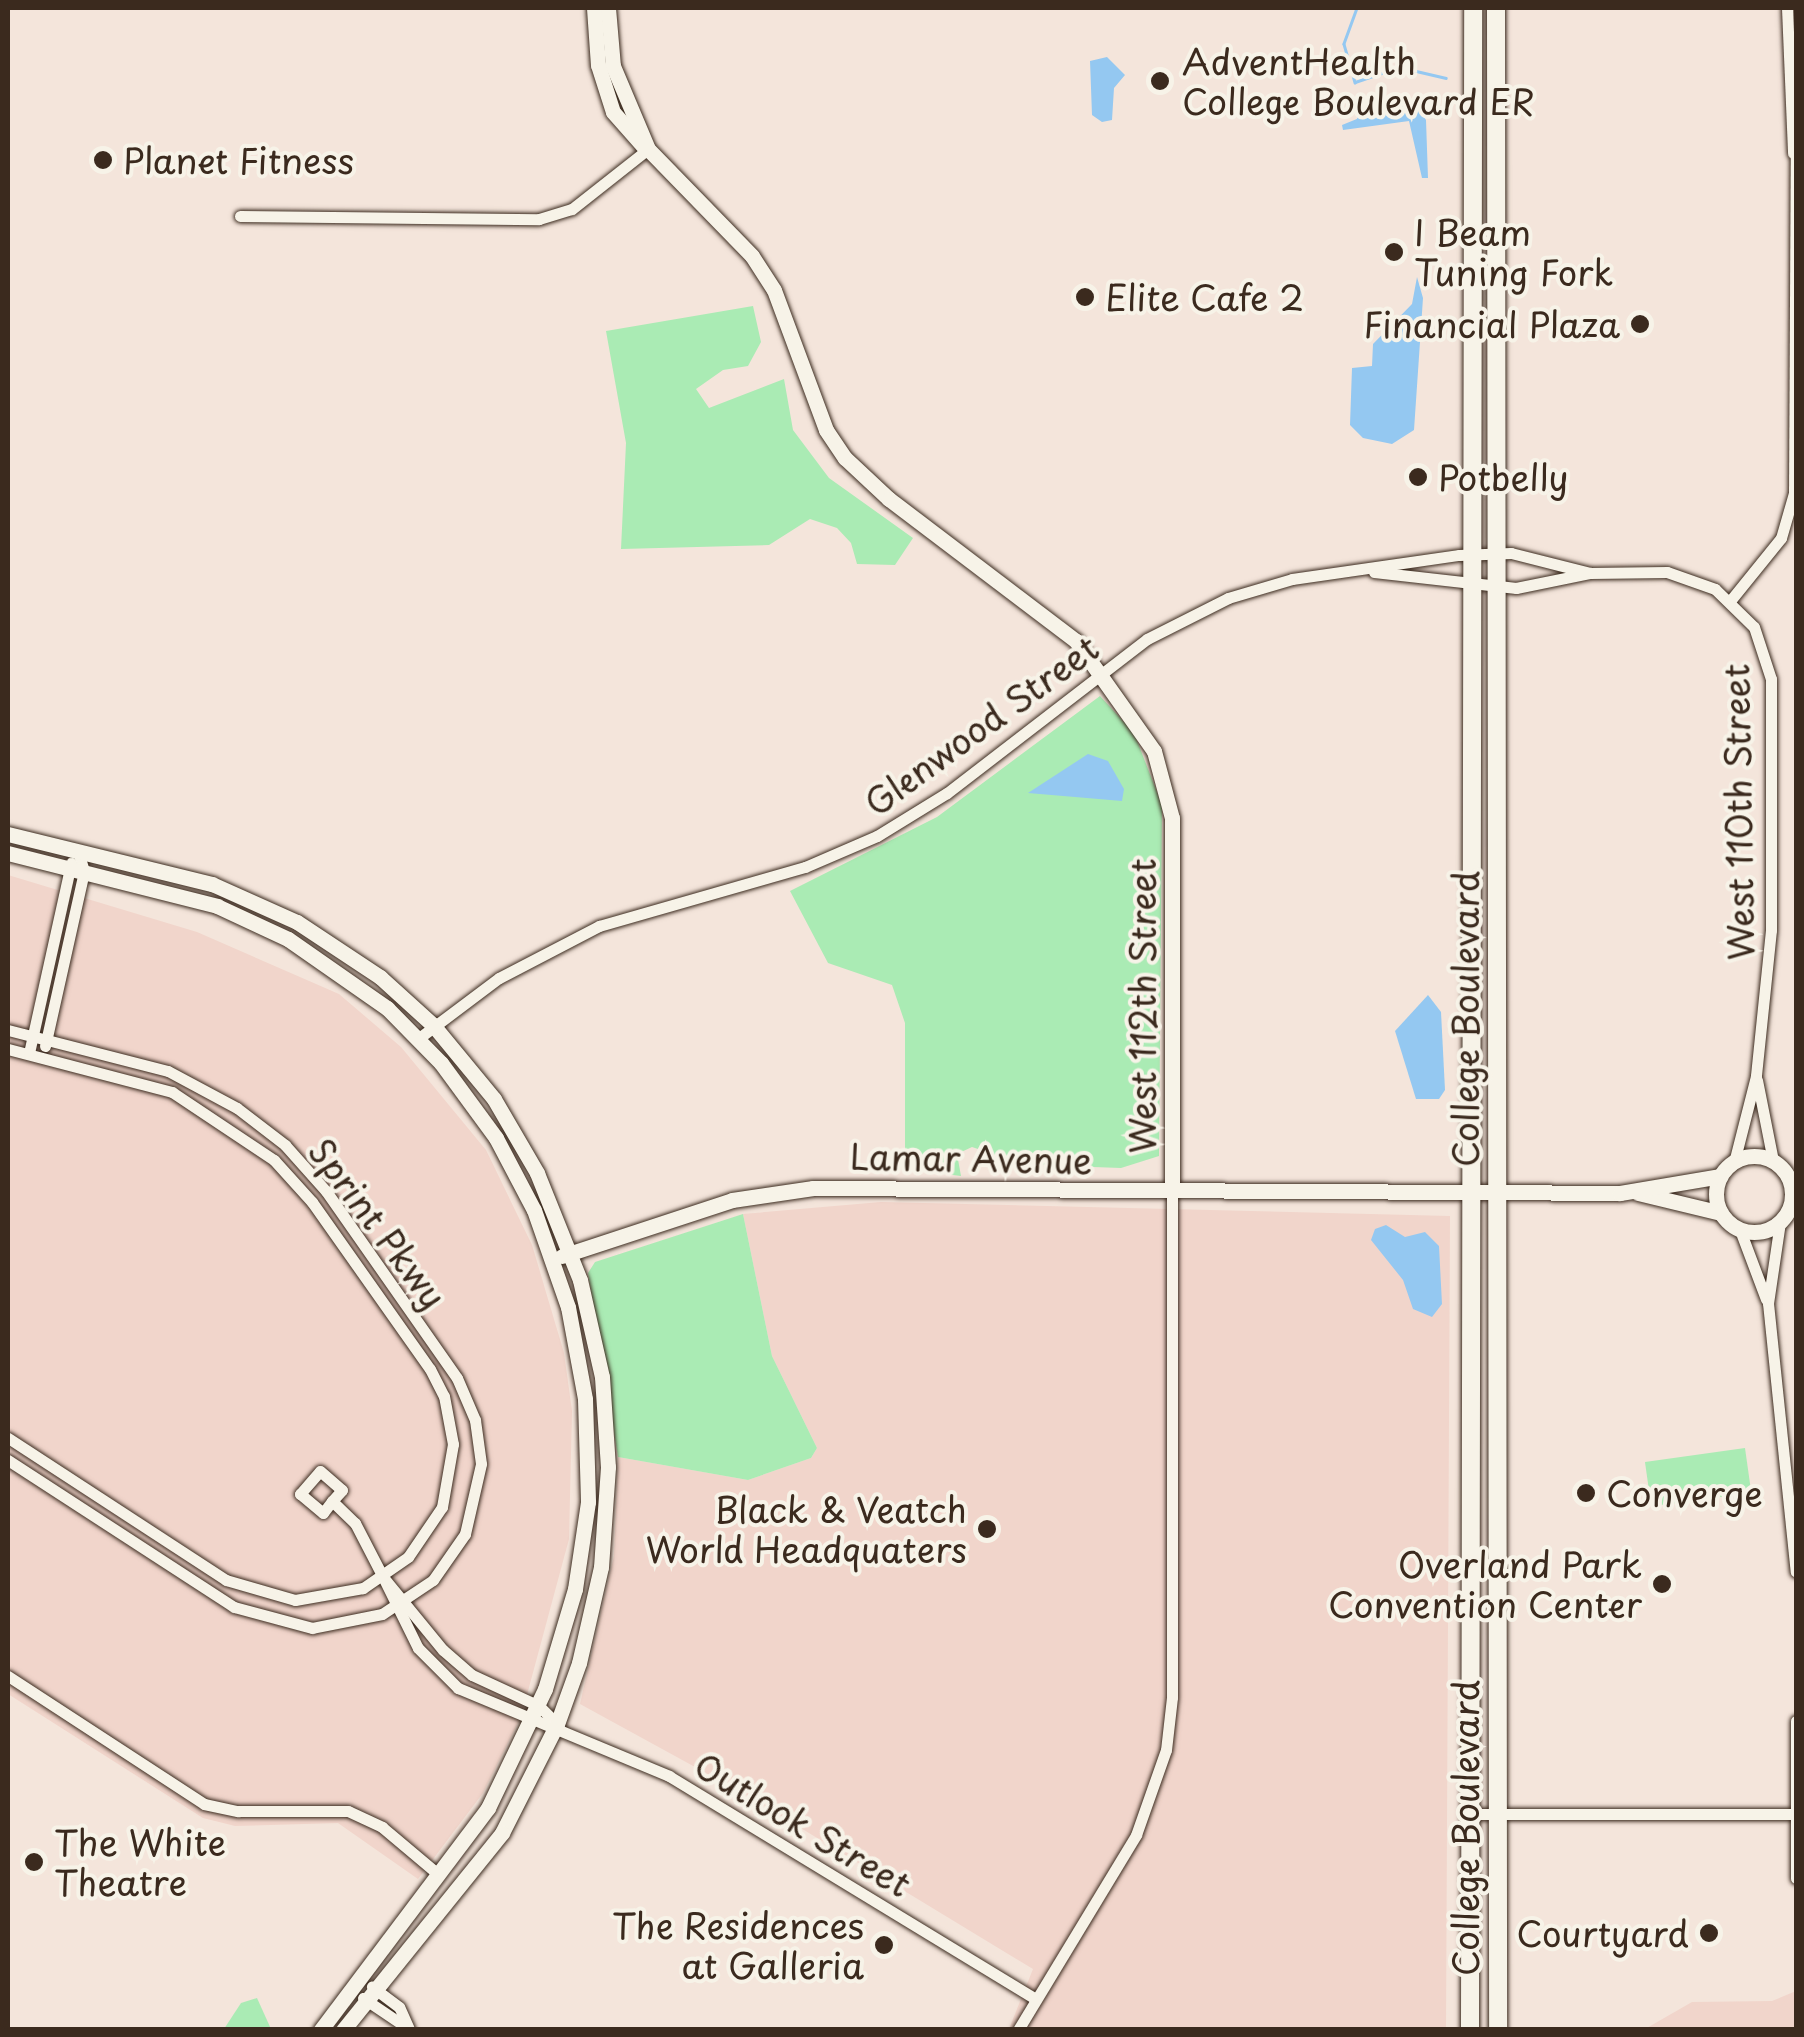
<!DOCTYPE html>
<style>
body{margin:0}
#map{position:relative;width:1804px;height:2037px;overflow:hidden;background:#f4e5db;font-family:"Playpen Sans",sans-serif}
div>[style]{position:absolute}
.built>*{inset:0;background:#f1d5cb}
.green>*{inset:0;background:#aaebb4;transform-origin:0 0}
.water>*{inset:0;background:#94c8f1}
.stream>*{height:2.5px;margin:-1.25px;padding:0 1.25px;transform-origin:1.25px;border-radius:1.25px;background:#94c8f1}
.roads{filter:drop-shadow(0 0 2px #3b2a1e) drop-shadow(0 0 2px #3b2a1e)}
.minor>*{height:11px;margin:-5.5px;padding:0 5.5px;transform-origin:5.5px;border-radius:5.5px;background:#f7f3e8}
.tertiary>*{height:15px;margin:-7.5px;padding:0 7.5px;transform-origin:7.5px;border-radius:7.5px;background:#f7f3e8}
.tertiary>.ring{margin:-7.5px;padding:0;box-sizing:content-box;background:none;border:15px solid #f7f3e8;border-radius:50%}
.secondary>*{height:18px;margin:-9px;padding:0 9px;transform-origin:9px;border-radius:9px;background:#f7f3e8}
.dots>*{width:28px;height:28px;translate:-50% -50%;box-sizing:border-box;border:5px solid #f7f3e8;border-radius:50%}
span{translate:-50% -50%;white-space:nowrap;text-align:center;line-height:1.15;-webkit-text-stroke:8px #f7f3e8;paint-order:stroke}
.poi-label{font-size:35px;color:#3b2a1e}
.left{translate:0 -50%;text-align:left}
.right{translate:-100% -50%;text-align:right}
.street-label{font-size:35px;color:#3b2a1e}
.frame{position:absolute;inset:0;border:10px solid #3b2a1e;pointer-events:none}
</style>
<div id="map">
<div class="built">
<div style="clip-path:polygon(8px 875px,197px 932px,339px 994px,401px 1047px,486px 1150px,532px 1245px,564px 1353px,572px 1411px,569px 1539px,521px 1717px,483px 1793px,418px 1879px,338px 1823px,235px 1826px,203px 1818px,8px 1694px)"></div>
<div style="clip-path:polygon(881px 1202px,1450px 1216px,1446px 2029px,1009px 2029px,1033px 1969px,748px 1796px,580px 1704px,614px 1556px,618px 1457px,748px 1480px,811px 1458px,817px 1448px,772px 1356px,743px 1214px)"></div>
<div style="clip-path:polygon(1796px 1991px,1796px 2029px,1645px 2029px,1692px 2002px,1772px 2001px)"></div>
</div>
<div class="green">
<div style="clip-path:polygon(753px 306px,761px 342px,748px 366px,723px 370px,696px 389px,709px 408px,784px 379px,793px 430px,829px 478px,913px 538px,895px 565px,857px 564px,851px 543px,837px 528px,810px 519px,769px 545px,621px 549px,626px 443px,606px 331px)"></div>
<div style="clip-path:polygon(1100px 696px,1134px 733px,1162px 805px,1159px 1156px,1121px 1168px,1066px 1166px,987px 1161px,984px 1151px,972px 1147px,957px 1154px,961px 1176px,905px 1169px,905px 1023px,892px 985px,828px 963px,790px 891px,937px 817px)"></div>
<div style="clip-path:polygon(743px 1214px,772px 1356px,817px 1448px,811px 1458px,748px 1480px,618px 1457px,588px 1273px,595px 1262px)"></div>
<div style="left:1745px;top:1448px;width:45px;height:101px;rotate:82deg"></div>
<div style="clip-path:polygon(257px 1998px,271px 2029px,224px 2029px,241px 2003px)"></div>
</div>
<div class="water">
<div style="clip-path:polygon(1107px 57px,1125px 75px,1114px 88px,1112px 120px,1102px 122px,1092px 115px,1090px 61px)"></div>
<div style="clip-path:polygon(1399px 102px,1414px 102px,1426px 120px,1428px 178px,1422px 178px,1409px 121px,1343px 130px,1342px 125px)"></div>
<div style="clip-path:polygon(1417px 277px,1423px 298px,1414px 430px,1392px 444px,1363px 438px,1350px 425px,1352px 368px,1372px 366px,1373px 344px,1412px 304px)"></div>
<div style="clip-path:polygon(1088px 754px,1108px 761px,1124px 789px,1122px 801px,1028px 793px)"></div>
<div style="clip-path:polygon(1428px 995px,1441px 1012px,1445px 1090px,1439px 1099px,1416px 1099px,1395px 1031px)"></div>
<div style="clip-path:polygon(1386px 1225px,1405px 1237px,1425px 1232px,1439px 1246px,1442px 1304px,1432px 1317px,1413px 1309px,1403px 1280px,1371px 1240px,1375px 1229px)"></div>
</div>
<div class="stream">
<div style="left:1357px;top:8px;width:38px;rotate:110deg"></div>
<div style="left:1344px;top:44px;width:40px;rotate:74deg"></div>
<div style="left:1355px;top:82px;width:46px;rotate:-18.8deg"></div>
<div style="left:1399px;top:67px;width:48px;rotate:13.2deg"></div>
<div style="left:1358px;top:119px;width:13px;rotate:-72deg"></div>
</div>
<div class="roads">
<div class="minor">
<div style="left:1787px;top:8px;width:145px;rotate:87.6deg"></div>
<div style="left:240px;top:216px;width:299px;rotate:0.6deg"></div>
<div style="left:539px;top:219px;width:34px;rotate:-17deg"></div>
<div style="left:572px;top:209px;width:97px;rotate:-38.3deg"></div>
<div style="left:1374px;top:572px;width:143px;rotate:6.4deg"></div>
<div style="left:1516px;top:588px;width:76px;rotate:-11.5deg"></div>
<div style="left:1590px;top:573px;width:77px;rotate:-0.7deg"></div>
<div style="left:1667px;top:572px;width:51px;rotate:19.5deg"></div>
<div style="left:1715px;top:589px;width:54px;rotate:44.3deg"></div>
<div style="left:1754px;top:627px;width:55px;rotate:71.9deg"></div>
<div style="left:1771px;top:679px;width:251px;rotate:90deg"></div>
<div style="left:1771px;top:930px;width:147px;rotate:95.9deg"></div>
<div style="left:1756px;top:1076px;width:89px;rotate:104.3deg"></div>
<div style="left:1730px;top:601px;width:81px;rotate:-51deg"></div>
<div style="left:1781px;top:538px;width:47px;rotate:-73.9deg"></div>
<div style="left:1794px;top:493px;width:346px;rotate:-89.7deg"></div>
<div style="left:8px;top:1030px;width:165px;rotate:14.4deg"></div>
<div style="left:168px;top:1071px;width:78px;rotate:28.2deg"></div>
<div style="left:237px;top:1108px;width:61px;rotate:37.6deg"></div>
<div style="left:285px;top:1145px;width:62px;rotate:48.3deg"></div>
<div style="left:326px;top:1191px;width:228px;rotate:55deg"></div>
<div style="left:457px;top:1378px;width:46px;rotate:66.8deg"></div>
<div style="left:475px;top:1420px;width:44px;rotate:82.2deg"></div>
<div style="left:481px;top:1464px;width:72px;rotate:102.9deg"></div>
<div style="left:465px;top:1534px;width:56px;rotate:124.8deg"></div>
<div style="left:433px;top:1580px;width:61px;rotate:146.3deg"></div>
<div style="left:382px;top:1614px;width:71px;rotate:168.7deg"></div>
<div style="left:312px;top:1628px;width:81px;rotate:-164.9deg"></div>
<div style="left:234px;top:1607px;width:270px;rotate:-147deg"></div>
<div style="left:419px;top:1038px;width:100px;rotate:-36.9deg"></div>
<div style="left:499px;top:978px;width:113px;rotate:-27.5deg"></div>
<div style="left:599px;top:926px;width:214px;rotate:-16deg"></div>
<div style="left:805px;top:867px;width:78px;rotate:-23.3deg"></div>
<div style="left:877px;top:836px;width:82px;rotate:-31.6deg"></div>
<div style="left:947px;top:793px;width:252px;rotate:-37.6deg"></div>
<div style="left:1147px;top:639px;width:91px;rotate:-26.8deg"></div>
<div style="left:1228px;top:598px;width:67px;rotate:-16.5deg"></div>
<div style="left:1292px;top:579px;width:169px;rotate:-8.2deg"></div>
<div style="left:1459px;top:555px;width:52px;rotate:-2.2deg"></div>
<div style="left:1511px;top:553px;width:81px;rotate:14.2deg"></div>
<div style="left:45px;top:1046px;width:179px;rotate:-77.4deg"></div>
<div style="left:84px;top:871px;width:21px;rotate:-107deg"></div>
<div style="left:8px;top:1049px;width:170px;rotate:14.7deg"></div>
<div style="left:172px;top:1092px;width:123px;rotate:33.7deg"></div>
<div style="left:274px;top:1160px;width:57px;rotate:47.9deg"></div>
<div style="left:312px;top:1202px;width:204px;rotate:54.8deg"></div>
<div style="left:430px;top:1369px;width:30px;rotate:63deg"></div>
<div style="left:444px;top:1396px;width:49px;rotate:79.4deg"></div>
<div style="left:453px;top:1444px;width:64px;rotate:99.9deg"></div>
<div style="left:442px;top:1507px;width:60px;rotate:124.2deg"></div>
<div style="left:408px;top:1557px;width:55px;rotate:145.4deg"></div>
<div style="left:363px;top:1588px;width:69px;rotate:170deg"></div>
<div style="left:295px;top:1600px;width:72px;rotate:-163.8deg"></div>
<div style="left:226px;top:1580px;width:260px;rotate:-146.9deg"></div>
<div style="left:29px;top:1053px;width:195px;rotate:-77.5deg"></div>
<div style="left:1757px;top:1080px;width:83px;rotate:78.8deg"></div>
<div style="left:1780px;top:1222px;width:82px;rotate:98.4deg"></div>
<div style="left:1768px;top:1303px;width:270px;rotate:84.1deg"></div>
<div style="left:1740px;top:1230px;width:74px;rotate:69.4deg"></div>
<div style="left:332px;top:1501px;width:15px;rotate:127deg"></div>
<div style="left:323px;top:1513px;width:30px;rotate:-140deg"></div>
<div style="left:300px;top:1494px;width:30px;rotate:-49deg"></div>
<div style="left:320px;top:1471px;width:29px;rotate:41deg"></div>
<div style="left:342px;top:1490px;width:15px;rotate:132deg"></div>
<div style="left:332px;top:1501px;width:32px;rotate:44deg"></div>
<div style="left:355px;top:1523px;width:61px;rotate:62.6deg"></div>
<div style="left:383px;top:1577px;width:94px;rotate:50.6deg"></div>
<div style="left:443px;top:1650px;width:38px;rotate:41deg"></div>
<div style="left:472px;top:1675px;width:74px;rotate:24.8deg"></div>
<div style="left:539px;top:1706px;width:25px;rotate:45deg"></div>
<div style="left:383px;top:1577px;width:79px;rotate:63.8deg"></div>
<div style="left:418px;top:1648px;width:57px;rotate:45deg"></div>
<div style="left:458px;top:1688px;width:229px;rotate:22.6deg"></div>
<div style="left:669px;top:1776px;width:427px;rotate:31.3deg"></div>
<div style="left:8px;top:1676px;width:234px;rotate:33.1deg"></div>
<div style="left:204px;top:1804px;width:35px;rotate:12deg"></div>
<div style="left:238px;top:1811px;width:110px"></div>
<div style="left:348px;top:1811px;width:38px;rotate:25deg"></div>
<div style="left:382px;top:1827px;width:75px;rotate:40.1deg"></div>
<div style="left:1796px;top:1721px;width:157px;rotate:90deg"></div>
<div style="left:1470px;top:1814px;width:325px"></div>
<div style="left:363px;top:1998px;width:55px;rotate:34deg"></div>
<div style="left:409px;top:2029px;width:24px;rotate:-114deg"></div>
<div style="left:399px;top:2007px;width:34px;rotate:-143deg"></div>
<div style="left:1018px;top:2030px;width:228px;rotate:-58.8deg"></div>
<div style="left:1136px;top:1835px;width:90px;rotate:-70.6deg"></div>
<div style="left:1166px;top:1750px;width:53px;rotate:-83.5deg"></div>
<div style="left:1172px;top:1697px;width:507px;rotate:-90deg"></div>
</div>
<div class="tertiary">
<div style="left:594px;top:8px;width:57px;rotate:86deg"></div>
<div style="left:598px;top:65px;width:49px;rotate:72.3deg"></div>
<div style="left:613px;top:112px;width:47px;rotate:48.5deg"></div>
<div style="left:608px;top:8px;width:58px;rotate:85.1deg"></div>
<div style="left:613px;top:66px;width:90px;rotate:67.1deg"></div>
<div style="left:648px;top:149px;width:149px;rotate:45.8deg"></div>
<div style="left:752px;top:256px;width:40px;rotate:57.1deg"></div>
<div style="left:774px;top:290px;width:149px;rotate:69.6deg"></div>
<div style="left:826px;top:430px;width:34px;rotate:56deg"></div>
<div style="left:845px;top:458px;width:60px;rotate:43deg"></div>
<div style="left:889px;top:499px;width:235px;rotate:37.2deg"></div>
<div style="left:1076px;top:641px;width:135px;rotate:54.7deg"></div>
<div style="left:1154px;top:751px;width:69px;rotate:75deg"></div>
<div style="left:1172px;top:818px;width:372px;rotate:90deg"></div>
<div style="left:8px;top:834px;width:210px;rotate:13.8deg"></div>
<div style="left:212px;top:884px;width:93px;rotate:24.1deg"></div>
<div style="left:297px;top:922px;width:100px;rotate:33.5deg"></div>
<div style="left:380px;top:977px;width:72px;rotate:42.2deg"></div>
<div style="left:433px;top:1025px;width:96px;rotate:50.5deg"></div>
<div style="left:494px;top:1099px;width:86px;rotate:59.8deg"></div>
<div style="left:537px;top:1173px;width:115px;rotate:68.1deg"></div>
<div style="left:580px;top:1280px;width:99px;rotate:77.2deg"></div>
<div style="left:602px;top:1377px;width:90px;rotate:86.2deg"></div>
<div style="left:608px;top:1467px;width:100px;rotate:94deg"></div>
<div style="left:601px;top:1567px;width:98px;rotate:102.9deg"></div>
<div style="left:579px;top:1663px;width:65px;rotate:109.8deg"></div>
<div style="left:557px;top:1724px;width:122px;rotate:116.8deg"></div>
<div style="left:502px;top:1833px;width:253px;rotate:128.9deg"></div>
<div style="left:8px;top:853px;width:216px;rotate:14.2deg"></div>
<div style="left:217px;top:906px;width:78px;rotate:24.9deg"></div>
<div style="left:288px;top:939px;width:121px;rotate:34.9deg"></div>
<div style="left:387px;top:1008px;width:77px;rotate:45.5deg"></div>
<div style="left:441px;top:1063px;width:93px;rotate:53.7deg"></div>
<div style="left:496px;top:1138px;width:81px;rotate:62.2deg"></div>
<div style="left:534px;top:1210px;width:103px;rotate:70.7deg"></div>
<div style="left:568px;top:1307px;width:94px;rotate:79.5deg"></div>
<div style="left:585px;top:1399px;width:103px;rotate:88.3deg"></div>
<div style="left:588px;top:1502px;width:88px;rotate:98.5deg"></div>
<div style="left:575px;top:1589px;width:104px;rotate:106.7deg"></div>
<div style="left:545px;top:1689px;width:132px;rotate:115.6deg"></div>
<div style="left:488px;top:1808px;width:278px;rotate:127deg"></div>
<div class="ring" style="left:1716px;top:1156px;width:61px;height:61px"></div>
<div style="left:1638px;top:1193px;width:85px;rotate:13.5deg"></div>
<div style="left:562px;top:1256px;width:179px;rotate:-18.2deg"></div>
<div style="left:732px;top:1200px;width:82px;rotate:-8.4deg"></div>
<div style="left:813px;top:1188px;width:807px;rotate:0.35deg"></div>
<div style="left:1620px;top:1193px;width:102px;rotate:-9.6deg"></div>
</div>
<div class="secondary">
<div style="left:1496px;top:8px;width:2022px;rotate:89.94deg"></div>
<div style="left:1470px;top:2030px;width:2022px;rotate:-89.91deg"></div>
</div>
</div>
<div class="dots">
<div style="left:1160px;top:81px;background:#3b2a1e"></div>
<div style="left:103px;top:160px;background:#3b2a1e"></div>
<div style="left:1394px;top:252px;background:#3b2a1e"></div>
<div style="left:1085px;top:297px;background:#3b2a1e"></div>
<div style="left:1640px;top:324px;background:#3b2a1e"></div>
<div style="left:1418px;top:477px;background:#3b2a1e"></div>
<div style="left:1586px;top:1493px;background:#3b2a1e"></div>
<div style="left:987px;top:1529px;background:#3b2a1e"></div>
<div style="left:1662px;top:1584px;background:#3b2a1e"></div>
<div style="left:34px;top:1862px;background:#3b2a1e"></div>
<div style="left:1709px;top:1933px;background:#3b2a1e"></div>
<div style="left:884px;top:1945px;background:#3b2a1e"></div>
</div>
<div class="poi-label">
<span class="left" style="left:1182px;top:81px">AdventHealth<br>College Boulevard ER</span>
<span class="left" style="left:123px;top:160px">Planet Fitness</span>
<span class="left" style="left:1414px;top:252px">I Beam<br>Tuning Fork</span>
<span class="left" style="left:1105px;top:297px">Elite Cafe 2</span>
<span class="right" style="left:1620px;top:324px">Financial Plaza</span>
<span class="left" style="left:1438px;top:477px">Potbelly</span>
<span class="left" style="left:1606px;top:1493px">Converge</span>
<span class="right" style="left:967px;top:1529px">Black &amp; Veatch<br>World Headquaters</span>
<span class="right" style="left:1642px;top:1584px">Overland Park<br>Convention Center</span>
<span class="left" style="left:54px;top:1862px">The White<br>Theatre</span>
<span class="right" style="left:864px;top:1945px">The Residences<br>at Galleria</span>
<span class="right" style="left:1689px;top:1933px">Courtyard</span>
</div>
<div class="street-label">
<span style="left:981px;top:725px;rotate:-36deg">Glenwood Street</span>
<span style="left:1738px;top:812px;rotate:-91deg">West 110th Street</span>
<span style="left:1142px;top:1006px;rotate:-90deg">West 112th Street</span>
<span style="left:1465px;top:1019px;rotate:-90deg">College Boulevard</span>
<span style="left:971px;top:1158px;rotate:1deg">Lamar Avenue</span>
<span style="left:378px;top:1223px;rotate:53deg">Sprint Pkwy</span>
<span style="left:803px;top:1824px;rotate:31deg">Outlook Street</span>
<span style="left:1465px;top:1828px;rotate:-90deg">College Boulevard</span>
</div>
<div class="frame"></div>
</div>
